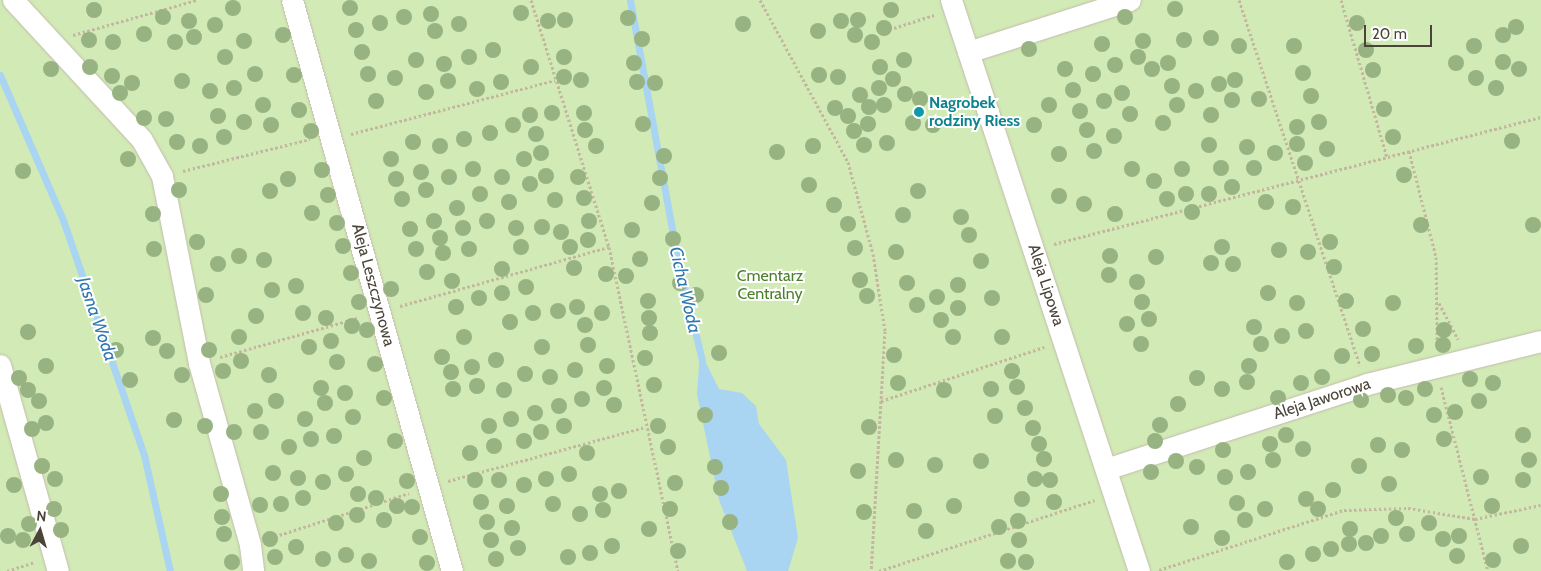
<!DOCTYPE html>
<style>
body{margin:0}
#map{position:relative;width:1541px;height:571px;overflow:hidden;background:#f6f3ec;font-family:Cabin,sans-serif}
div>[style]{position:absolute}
.green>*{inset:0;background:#d2eab5;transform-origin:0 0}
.water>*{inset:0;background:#a9d4f2}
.stream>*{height:7px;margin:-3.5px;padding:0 3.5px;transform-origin:3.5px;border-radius:3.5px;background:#a9d4f2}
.path>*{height:3px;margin-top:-1.5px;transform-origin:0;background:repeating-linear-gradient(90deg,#c4b79f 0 2.5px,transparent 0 5px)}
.roads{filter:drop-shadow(0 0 1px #c2bbae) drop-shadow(0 0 1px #c2bbae)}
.street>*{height:21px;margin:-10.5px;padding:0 10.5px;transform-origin:10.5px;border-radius:10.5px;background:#fff}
.trees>*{width:16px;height:16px;margin:-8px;border-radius:50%;background:#97b381}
.dots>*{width:14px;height:14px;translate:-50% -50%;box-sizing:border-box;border:2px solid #fff;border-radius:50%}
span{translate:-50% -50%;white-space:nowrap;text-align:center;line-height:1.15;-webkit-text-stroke:4px #fff;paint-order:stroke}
.culture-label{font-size:16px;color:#0d838f;font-weight:700}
.left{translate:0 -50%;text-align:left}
.park-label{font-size:16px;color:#4a7f2a}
.street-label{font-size:16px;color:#4b4439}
.water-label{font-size:18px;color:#2e7ab2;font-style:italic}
.north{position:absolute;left:15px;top:506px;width:50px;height:50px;-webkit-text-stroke:4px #fff;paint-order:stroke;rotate:6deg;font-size:14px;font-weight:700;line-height:20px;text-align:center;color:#4b4439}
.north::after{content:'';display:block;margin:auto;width:18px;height:22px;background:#4b4439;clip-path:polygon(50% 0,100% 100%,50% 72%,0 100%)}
.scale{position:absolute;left:1364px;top:25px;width:68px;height:22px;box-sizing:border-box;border:2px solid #4b4439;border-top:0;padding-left:6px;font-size:15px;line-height:18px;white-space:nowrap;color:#4b4439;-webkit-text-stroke:4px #fff;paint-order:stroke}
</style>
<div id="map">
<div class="green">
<div style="left:0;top:0;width:1541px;height:571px"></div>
</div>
<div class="water">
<div style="clip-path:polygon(700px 351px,719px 389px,742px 393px,756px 406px,759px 424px,786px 460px,798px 538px,788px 571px,747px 571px,719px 500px,697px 394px)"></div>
</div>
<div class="stream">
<div style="left:630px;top:0;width:261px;rotate:79.6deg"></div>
<div style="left:677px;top:257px;width:106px;rotate:76.4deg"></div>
<div style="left:0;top:75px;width:158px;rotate:66.5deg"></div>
<div style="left:63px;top:220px;width:249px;rotate:71deg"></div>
<div style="left:144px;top:455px;width:119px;rotate:77.4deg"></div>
</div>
<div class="path">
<div style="left:531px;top:0;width:259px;rotate:72.5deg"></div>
<div style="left:609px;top:247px;width:331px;rotate:78deg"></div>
<div style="left:760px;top:0;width:184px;rotate:61.5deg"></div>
<div style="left:848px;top:162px;width:95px;rotate:74.8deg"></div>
<div style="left:873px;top:254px;width:78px;rotate:81.1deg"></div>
<div style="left:885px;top:331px;width:240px;rotate:93.3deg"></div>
<div style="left:1239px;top:0;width:385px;rotate:71.7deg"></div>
<div style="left:1341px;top:0;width:164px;rotate:73.7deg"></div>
<div style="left:894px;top:28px;width:42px;rotate:-18deg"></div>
<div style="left:73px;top:35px;width:129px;rotate:-15.8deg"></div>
<div style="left:351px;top:134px;width:211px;rotate:-14.8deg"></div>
<div style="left:1409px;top:151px;width:109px;rotate:75.7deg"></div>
<div style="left:1436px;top:257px;width:87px;rotate:89.3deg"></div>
<div style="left:183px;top:171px;width:131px;rotate:-14.1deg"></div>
<div style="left:1054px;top:244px;width:503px;rotate:-14.62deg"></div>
<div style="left:1439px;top:303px;width:41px;rotate:62.2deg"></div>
<div style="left:400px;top:306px;width:217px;rotate:-15.8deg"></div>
<div style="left:220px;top:357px;width:143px;rotate:-15.8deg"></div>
<div style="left:1441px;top:387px;width:190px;rotate:75.7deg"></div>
<div style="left:881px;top:401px;width:172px;rotate:-18.3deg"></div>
<div style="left:448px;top:481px;width:204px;rotate:-15.3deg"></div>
<div style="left:270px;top:538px;width:146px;rotate:-17.9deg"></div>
<div style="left:1159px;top:570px;width:194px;rotate:-18deg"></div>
<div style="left:1344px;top:510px;width:64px;rotate:-1.8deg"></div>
<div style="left:1408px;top:508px;width:68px;rotate:9.3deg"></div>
<div style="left:1475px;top:519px;width:67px;rotate:-12deg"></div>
<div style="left:7px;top:571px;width:28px;rotate:-18deg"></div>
<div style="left:879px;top:571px;width:227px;rotate:-18.2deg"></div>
</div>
<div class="roads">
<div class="street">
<div style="left:13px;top:0;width:190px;rotate:47.3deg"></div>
<div style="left:142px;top:140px;width:41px;rotate:60.9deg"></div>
<div style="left:162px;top:176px;width:191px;rotate:78.8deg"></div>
<div style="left:199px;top:363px;width:189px;rotate:74.3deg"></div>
<div style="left:250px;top:545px;width:26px;rotate:83deg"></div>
<div style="left:292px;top:0;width:593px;rotate:74.35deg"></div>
<div style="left:951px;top:0;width:601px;rotate:71.78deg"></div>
<div style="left:968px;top:52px;width:170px;rotate:-17.8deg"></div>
<div style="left:0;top:365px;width:214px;rotate:74.3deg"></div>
<div style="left:1106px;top:469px;width:274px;rotate:-18deg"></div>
<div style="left:1367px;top:384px;width:179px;rotate:-13.9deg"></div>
</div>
</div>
<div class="trees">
<div style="left:233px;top:8px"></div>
<div style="left:350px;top:8px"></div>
<div style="left:1175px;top:9px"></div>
<div style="left:94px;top:10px"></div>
<div style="left:891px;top:10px"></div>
<div style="left:521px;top:13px"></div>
<div style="left:431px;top:14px"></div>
<div style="left:163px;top:17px"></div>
<div style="left:404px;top:17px"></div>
<div style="left:1125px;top:17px"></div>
<div style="left:628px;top:18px"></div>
<div style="left:565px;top:20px"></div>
<div style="left:858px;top:20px"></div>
<div style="left:189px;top:21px"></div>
<div style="left:548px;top:21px"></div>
<div style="left:841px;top:21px"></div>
<div style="left:380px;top:23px"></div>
<div style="left:1357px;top:23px"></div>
<div style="left:459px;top:24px"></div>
<div style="left:743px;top:24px"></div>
<div style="left:215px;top:25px"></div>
<div style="left:1516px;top:27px"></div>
<div style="left:884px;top:28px"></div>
<div style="left:356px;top:30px"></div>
<div style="left:435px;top:31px"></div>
<div style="left:818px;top:31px"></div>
<div style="left:144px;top:34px"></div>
<div style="left:283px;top:35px"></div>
<div style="left:855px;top:35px"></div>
<div style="left:1503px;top:35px"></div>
<div style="left:194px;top:37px"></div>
<div style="left:1211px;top:38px"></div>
<div style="left:642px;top:39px"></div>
<div style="left:89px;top:40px"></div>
<div style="left:1184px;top:40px"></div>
<div style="left:244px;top:41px"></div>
<div style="left:1143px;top:41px"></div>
<div style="left:113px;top:42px"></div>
<div style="left:175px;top:42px"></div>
<div style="left:872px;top:42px"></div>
<div style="left:1102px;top:44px"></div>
<div style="left:1239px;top:46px"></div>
<div style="left:1294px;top:46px"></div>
<div style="left:1474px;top:46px"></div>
<div style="left:1029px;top:49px"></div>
<div style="left:493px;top:50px"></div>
<div style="left:1366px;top:50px"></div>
<div style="left:362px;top:52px"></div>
<div style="left:225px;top:57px"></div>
<div style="left:469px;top:57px"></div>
<div style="left:564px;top:57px"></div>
<div style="left:1138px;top:57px"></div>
<div style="left:416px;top:60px"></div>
<div style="left:904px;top:60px"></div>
<div style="left:1503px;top:62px"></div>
<div style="left:634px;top:63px"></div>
<div style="left:1168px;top:63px"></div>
<div style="left:1456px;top:63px"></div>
<div style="left:444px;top:64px"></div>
<div style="left:1115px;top:65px"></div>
<div style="left:90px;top:67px"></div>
<div style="left:531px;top:67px"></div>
<div style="left:880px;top:67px"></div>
<div style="left:51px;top:69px"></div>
<div style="left:1065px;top:69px"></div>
<div style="left:1152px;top:69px"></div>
<div style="left:1519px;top:69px"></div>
<div style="left:1373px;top:70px"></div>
<div style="left:1303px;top:73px"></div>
<div style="left:255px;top:74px"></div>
<div style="left:368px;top:74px"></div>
<div style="left:1093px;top:74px"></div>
<div style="left:294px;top:75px"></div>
<div style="left:819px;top:75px"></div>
<div style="left:112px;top:76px"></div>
<div style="left:564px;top:77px"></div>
<div style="left:838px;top:77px"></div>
<div style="left:395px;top:78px"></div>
<div style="left:1476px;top:78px"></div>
<div style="left:893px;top:79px"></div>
<div style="left:581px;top:80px"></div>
<div style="left:1235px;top:80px"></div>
<div style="left:182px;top:81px"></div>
<div style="left:448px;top:81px"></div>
<div style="left:501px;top:82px"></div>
<div style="left:637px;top:82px"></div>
<div style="left:132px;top:83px"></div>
<div style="left:655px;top:83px"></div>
<div style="left:1219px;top:84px"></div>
<div style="left:1172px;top:86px"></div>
<div style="left:234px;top:88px"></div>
<div style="left:879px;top:88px"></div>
<div style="left:1496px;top:88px"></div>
<div style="left:477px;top:89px"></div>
<div style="left:1073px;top:90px"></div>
<div style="left:210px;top:91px"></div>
<div style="left:1196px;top:91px"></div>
<div style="left:426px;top:92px"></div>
<div style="left:120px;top:93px"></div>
<div style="left:1122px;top:93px"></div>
<div style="left:905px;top:94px"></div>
<div style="left:860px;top:95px"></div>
<div style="left:1311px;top:96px"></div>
<div style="left:920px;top:99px"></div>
<div style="left:1259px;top:99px"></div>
<div style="left:1232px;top:100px"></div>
<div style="left:376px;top:101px"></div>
<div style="left:1104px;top:101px"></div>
<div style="left:263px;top:105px"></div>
<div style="left:884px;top:105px"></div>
<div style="left:1049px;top:105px"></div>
<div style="left:1177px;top:105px"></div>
<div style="left:869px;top:107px"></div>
<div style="left:835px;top:108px"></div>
<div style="left:1384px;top:109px"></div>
<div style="left:299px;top:110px"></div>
<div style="left:1080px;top:111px"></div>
<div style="left:552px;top:113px"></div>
<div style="left:584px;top:113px"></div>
<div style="left:1130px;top:114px"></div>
<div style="left:530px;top:115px"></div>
<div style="left:1211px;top:115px"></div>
<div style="left:218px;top:116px"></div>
<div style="left:848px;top:116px"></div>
<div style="left:144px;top:118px"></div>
<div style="left:166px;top:119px"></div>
<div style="left:244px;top:122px"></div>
<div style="left:1319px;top:122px"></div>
<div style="left:913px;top:123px"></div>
<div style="left:1163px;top:123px"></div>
<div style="left:643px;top:124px"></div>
<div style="left:868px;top:124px"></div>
<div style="left:271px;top:125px"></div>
<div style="left:513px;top:125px"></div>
<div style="left:933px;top:125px"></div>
<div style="left:1034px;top:125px"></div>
<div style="left:1297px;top:127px"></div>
<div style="left:585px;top:130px"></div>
<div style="left:1087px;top:130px"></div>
<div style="left:311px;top:131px"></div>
<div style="left:854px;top:131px"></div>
<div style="left:490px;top:133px"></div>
<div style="left:536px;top:134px"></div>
<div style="left:1114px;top:136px"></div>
<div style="left:224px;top:137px"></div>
<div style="left:1393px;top:137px"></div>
<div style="left:464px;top:139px"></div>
<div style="left:1512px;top:141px"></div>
<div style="left:177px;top:142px"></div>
<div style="left:413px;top:142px"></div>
<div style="left:887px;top:143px"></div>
<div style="left:1297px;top:144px"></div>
<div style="left:864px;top:145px"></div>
<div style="left:1209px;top:145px"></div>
<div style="left:200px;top:146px"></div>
<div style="left:440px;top:146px"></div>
<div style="left:596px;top:146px"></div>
<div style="left:813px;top:146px"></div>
<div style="left:1247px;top:147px"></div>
<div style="left:1327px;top:149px"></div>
<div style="left:1094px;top:151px"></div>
<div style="left:777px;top:152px"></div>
<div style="left:541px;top:153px"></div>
<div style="left:1275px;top:153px"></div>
<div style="left:1059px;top:154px"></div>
<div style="left:664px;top:156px"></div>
<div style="left:128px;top:159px"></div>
<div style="left:391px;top:159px"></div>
<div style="left:524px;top:159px"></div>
<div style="left:1305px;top:163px"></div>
<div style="left:1221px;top:168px"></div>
<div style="left:1254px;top:168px"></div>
<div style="left:473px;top:169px"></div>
<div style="left:1132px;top:169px"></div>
<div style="left:1182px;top:169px"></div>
<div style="left:322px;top:170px"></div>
<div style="left:23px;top:171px"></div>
<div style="left:421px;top:172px"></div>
<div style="left:1404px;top:175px"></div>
<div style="left:546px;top:176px"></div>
<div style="left:449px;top:177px"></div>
<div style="left:502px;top:177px"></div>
<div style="left:578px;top:177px"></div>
<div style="left:660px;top:178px"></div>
<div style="left:288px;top:179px"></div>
<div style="left:396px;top:179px"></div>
<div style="left:1154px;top:181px"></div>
<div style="left:530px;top:184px"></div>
<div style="left:809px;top:185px"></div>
<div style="left:1232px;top:187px"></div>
<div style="left:179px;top:190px"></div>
<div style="left:426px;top:190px"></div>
<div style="left:270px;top:191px"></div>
<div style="left:918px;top:191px"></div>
<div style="left:480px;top:194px"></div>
<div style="left:1186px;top:194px"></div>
<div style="left:1209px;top:194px"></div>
<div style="left:328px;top:195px"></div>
<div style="left:1059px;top:196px"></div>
<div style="left:584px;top:198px"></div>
<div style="left:402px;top:199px"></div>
<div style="left:1167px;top:199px"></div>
<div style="left:555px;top:200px"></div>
<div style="left:509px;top:202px"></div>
<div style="left:1266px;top:202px"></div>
<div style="left:652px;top:203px"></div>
<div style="left:1084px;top:204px"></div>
<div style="left:834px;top:205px"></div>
<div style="left:1293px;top:207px"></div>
<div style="left:457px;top:208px"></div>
<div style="left:1192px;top:212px"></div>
<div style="left:312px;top:213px"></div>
<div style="left:153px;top:214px"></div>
<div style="left:1115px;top:214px"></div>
<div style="left:903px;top:215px"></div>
<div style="left:961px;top:217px"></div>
<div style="left:434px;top:221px"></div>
<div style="left:487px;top:221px"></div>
<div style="left:589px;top:221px"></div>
<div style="left:337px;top:223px"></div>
<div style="left:848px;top:224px"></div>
<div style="left:1421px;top:225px"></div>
<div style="left:1533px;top:225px"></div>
<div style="left:542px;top:227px"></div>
<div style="left:463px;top:228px"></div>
<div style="left:516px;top:228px"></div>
<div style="left:410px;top:229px"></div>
<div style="left:632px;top:230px"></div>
<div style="left:561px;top:232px"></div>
<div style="left:969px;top:235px"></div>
<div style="left:440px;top:238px"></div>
<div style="left:673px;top:239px"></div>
<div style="left:588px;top:240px"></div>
<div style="left:197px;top:242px"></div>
<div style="left:1330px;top:242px"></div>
<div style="left:343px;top:246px"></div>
<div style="left:521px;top:247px"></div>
<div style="left:570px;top:247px"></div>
<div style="left:1222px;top:247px"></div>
<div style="left:855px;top:248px"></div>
<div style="left:154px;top:249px"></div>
<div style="left:416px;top:249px"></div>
<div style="left:469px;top:249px"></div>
<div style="left:1279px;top:250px"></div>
<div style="left:896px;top:252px"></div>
<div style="left:1308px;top:252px"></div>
<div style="left:443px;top:253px"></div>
<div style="left:239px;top:256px"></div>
<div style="left:1110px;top:256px"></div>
<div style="left:1156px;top:257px"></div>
<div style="left:640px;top:259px"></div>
<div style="left:264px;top:260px"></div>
<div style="left:981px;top:261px"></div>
<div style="left:1211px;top:263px"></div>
<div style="left:218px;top:264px"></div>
<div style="left:1233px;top:264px"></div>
<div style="left:1334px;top:267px"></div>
<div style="left:574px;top:268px"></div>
<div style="left:502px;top:269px"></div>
<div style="left:427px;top:272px"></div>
<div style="left:351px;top:273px"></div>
<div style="left:606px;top:274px"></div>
<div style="left:1109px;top:275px"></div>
<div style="left:626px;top:276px"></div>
<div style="left:860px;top:280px"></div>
<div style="left:452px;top:281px"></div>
<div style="left:1137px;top:282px"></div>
<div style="left:680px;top:283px"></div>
<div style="left:907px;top:283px"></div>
<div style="left:958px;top:285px"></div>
<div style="left:296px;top:286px"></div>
<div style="left:526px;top:287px"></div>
<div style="left:391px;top:289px"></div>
<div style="left:272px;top:290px"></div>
<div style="left:502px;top:293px"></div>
<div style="left:1268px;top:293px"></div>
<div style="left:206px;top:295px"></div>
<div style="left:696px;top:295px"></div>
<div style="left:867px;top:296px"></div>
<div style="left:937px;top:297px"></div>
<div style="left:479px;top:298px"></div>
<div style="left:992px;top:298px"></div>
<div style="left:648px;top:301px"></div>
<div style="left:1346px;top:301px"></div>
<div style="left:359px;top:302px"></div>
<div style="left:1142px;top:302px"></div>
<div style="left:1297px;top:303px"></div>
<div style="left:1393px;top:303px"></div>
<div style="left:917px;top:305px"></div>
<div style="left:456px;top:307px"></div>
<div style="left:577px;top:307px"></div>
<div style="left:958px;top:308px"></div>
<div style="left:558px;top:311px"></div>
<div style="left:303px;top:313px"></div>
<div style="left:533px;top:313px"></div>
<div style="left:602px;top:313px"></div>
<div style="left:256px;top:316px"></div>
<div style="left:326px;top:318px"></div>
<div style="left:649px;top:318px"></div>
<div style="left:1149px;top:319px"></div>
<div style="left:941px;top:320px"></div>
<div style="left:510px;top:322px"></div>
<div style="left:1127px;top:324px"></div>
<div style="left:585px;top:325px"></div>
<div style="left:352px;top:326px"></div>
<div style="left:1254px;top:327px"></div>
<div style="left:1363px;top:329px"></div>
<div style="left:367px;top:330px"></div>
<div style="left:1444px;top:330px"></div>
<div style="left:1306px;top:331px"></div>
<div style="left:28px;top:332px"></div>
<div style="left:650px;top:333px"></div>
<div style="left:1282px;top:336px"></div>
<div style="left:239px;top:337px"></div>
<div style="left:464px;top:337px"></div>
<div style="left:953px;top:337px"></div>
<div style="left:1002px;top:337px"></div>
<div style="left:153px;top:338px"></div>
<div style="left:331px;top:341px"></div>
<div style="left:1141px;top:344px"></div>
<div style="left:1261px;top:344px"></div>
<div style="left:588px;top:345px"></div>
<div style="left:1443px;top:345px"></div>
<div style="left:1416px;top:346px"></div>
<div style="left:309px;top:347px"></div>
<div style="left:542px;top:347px"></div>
<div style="left:116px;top:350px"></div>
<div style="left:209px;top:350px"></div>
<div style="left:167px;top:351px"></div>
<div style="left:719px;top:353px"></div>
<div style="left:1372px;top:354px"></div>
<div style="left:894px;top:355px"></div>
<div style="left:1342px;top:356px"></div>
<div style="left:442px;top:357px"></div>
<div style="left:645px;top:358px"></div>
<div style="left:496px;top:360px"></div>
<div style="left:241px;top:361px"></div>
<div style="left:337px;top:362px"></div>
<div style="left:375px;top:364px"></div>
<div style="left:46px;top:366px"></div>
<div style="left:607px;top:366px"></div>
<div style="left:1249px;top:366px"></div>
<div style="left:472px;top:367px"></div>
<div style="left:575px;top:370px"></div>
<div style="left:223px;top:371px"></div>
<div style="left:1012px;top:371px"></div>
<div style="left:451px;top:372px"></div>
<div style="left:525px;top:374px"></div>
<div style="left:182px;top:375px"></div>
<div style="left:269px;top:375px"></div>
<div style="left:550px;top:377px"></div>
<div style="left:1322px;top:377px"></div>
<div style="left:19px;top:378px"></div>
<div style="left:1197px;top:378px"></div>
<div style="left:1470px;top:379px"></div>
<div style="left:130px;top:380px"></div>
<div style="left:1247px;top:382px"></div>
<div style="left:898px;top:383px"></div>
<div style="left:1301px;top:383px"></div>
<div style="left:1493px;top:383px"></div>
<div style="left:654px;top:385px"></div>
<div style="left:477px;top:386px"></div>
<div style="left:1017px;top:387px"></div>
<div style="left:321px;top:388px"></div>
<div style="left:604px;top:388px"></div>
<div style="left:453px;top:389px"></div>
<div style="left:991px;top:389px"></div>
<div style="left:1222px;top:389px"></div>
<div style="left:1425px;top:389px"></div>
<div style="left:28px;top:390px"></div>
<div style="left:504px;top:390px"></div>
<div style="left:944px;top:390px"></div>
<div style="left:345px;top:393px"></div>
<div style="left:1388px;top:395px"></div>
<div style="left:384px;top:398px"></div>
<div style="left:1278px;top:398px"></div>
<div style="left:1406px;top:398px"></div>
<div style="left:582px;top:399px"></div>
<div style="left:1361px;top:400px"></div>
<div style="left:39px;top:401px"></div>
<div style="left:276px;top:401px"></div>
<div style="left:1479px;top:401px"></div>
<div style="left:325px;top:403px"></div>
<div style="left:1178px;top:404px"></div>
<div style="left:614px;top:405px"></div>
<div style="left:559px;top:406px"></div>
<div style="left:1025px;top:408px"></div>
<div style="left:255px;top:411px"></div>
<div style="left:1455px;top:412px"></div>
<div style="left:535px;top:413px"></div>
<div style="left:705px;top:415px"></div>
<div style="left:1434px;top:415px"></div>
<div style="left:995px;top:416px"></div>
<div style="left:353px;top:417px"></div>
<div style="left:305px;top:419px"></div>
<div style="left:511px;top:419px"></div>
<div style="left:174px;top:420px"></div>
<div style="left:46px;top:423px"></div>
<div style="left:1160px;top:425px"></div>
<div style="left:205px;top:426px"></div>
<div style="left:489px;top:426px"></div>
<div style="left:564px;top:426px"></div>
<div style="left:658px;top:426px"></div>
<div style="left:869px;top:427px"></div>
<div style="left:1033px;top:428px"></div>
<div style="left:32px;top:429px"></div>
<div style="left:234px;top:432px"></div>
<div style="left:261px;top:432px"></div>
<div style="left:541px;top:432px"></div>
<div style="left:1286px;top:435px"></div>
<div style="left:1523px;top:435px"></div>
<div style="left:334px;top:436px"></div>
<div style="left:311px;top:439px"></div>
<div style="left:1444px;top:439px"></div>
<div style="left:395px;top:441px"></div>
<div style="left:524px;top:441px"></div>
<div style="left:1155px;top:441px"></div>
<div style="left:1039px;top:444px"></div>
<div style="left:1270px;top:444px"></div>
<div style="left:1378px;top:445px"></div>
<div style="left:494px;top:446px"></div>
<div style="left:289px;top:447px"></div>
<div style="left:668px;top:447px"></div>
<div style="left:1303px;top:449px"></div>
<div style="left:1223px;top:450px"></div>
<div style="left:1402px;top:450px"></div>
<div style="left:470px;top:453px"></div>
<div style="left:587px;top:453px"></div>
<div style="left:364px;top:458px"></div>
<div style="left:1044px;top:459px"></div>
<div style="left:896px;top:460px"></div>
<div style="left:1273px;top:460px"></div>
<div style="left:1529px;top:460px"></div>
<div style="left:981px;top:461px"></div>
<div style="left:1176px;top:461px"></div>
<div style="left:935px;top:465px"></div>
<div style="left:42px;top:466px"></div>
<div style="left:1359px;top:466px"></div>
<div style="left:715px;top:467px"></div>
<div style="left:1197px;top:467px"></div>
<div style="left:858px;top:471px"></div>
<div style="left:1151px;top:472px"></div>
<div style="left:1248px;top:472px"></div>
<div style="left:273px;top:473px"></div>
<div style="left:346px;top:474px"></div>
<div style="left:569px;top:474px"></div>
<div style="left:1225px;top:477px"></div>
<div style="left:1481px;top:477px"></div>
<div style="left:298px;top:478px"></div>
<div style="left:55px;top:479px"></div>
<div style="left:546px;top:479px"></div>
<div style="left:1035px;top:479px"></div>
<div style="left:475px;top:480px"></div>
<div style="left:499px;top:480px"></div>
<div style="left:1050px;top:480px"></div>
<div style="left:1523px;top:480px"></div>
<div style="left:407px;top:481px"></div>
<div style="left:323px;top:482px"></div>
<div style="left:675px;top:483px"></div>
<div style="left:1389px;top:484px"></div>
<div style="left:14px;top:485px"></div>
<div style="left:524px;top:485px"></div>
<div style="left:721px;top:488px"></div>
<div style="left:1333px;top:490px"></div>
<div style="left:619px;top:491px"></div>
<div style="left:221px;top:494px"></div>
<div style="left:358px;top:494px"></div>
<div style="left:600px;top:494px"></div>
<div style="left:303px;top:498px"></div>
<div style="left:376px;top:498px"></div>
<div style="left:1022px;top:499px"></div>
<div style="left:1306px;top:499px"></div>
<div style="left:481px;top:502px"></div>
<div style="left:1054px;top:502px"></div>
<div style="left:1237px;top:503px"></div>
<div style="left:281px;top:504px"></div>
<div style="left:553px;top:504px"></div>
<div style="left:260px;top:505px"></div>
<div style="left:397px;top:506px"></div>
<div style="left:507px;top:506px"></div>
<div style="left:954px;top:506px"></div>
<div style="left:1492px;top:506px"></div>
<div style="left:412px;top:507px"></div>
<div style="left:54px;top:509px"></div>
<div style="left:670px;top:509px"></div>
<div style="left:1265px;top:509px"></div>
<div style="left:1318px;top:509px"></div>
<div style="left:603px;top:510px"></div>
<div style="left:914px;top:511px"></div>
<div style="left:864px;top:512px"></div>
<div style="left:580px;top:514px"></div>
<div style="left:357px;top:515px"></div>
<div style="left:222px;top:517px"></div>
<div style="left:1396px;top:518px"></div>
<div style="left:384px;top:520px"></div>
<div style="left:1245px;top:520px"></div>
<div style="left:1018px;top:521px"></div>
<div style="left:487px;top:522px"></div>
<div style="left:730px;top:522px"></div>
<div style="left:336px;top:523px"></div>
<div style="left:1429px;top:523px"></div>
<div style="left:29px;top:524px"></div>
<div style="left:999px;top:527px"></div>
<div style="left:1191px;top:527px"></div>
<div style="left:512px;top:528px"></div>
<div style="left:649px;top:529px"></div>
<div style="left:1350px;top:529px"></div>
<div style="left:61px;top:530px"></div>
<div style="left:926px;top:531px"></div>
<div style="left:224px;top:534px"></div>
<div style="left:1407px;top:534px"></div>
<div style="left:8px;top:536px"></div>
<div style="left:1381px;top:536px"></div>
<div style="left:1459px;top:536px"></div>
<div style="left:420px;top:537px"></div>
<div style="left:1222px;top:538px"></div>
<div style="left:270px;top:539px"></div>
<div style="left:1443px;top:539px"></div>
<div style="left:23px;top:540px"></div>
<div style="left:491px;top:540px"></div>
<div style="left:1019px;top:540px"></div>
<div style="left:1366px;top:543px"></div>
<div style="left:1349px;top:544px"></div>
<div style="left:612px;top:546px"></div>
<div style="left:1521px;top:546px"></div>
<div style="left:296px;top:547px"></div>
<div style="left:518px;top:548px"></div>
<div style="left:1331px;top:549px"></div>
<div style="left:678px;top:551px"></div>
<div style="left:590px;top:553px"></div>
<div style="left:1313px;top:554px"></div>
<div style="left:346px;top:555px"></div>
<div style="left:1457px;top:556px"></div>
<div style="left:275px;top:557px"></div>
<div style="left:568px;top:557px"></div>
<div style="left:323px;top:559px"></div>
<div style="left:496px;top:559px"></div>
<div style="left:1493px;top:560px"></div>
<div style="left:369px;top:561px"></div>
<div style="left:1008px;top:561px"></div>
<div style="left:232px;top:562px"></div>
<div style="left:1026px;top:562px"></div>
<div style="left:1287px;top:562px"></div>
<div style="left:427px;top:563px"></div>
</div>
<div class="dots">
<div style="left:919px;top:112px;background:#0f9aa8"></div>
</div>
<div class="culture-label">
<span class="left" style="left:929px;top:112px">Nagrobek<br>rodziny Riess</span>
</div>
<div class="park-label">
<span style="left:770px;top:285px">Cmentarz<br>Centralny</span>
</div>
<div class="street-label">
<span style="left:373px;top:285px;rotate:75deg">Aleja Leszczynowa</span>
<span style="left:1046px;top:285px;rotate:72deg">Aleja Lipowa</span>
<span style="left:1322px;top:399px;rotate:-18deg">Aleja Jaworowa</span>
</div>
<div class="water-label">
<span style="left:685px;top:290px;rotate:77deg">Cicha Woda</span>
<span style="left:97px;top:319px;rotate:71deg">Jasna Woda</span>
</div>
<div class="north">N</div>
<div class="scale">20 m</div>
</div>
